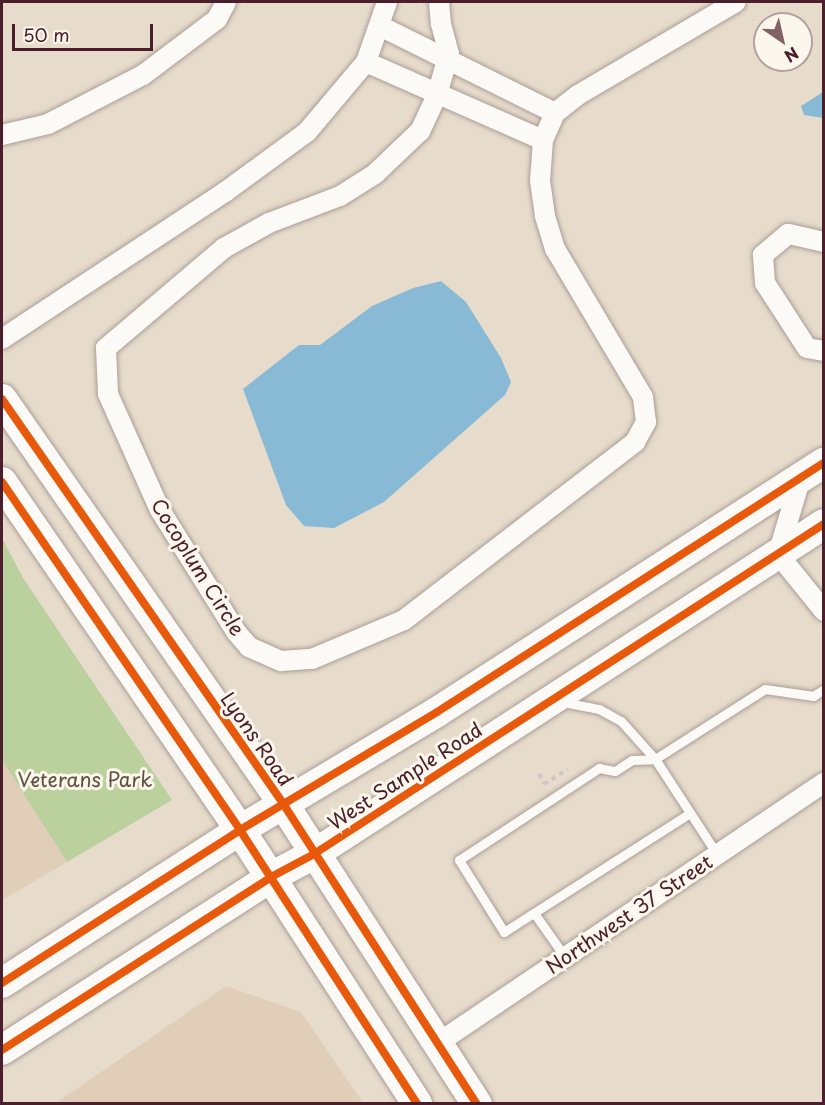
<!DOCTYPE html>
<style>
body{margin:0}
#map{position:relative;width:825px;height:1105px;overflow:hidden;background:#e7dbcb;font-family:"Playpen Sans",sans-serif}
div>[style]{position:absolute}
.built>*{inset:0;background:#e0ceb9}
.green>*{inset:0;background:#bad09d}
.water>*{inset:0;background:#88bad5}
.path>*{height:4px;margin-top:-2px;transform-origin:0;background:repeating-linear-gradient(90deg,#cec7c5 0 4.5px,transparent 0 9px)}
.roads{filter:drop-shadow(0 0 2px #aa9e96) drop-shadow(0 0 2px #aa9e96)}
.lane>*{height:9px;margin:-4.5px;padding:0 4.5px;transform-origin:4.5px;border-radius:4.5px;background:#fbfaf7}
.street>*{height:20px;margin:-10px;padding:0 10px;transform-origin:10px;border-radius:10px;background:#fbfaf7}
.primary>*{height:30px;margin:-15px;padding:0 15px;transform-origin:15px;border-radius:15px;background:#fbfaf7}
.cycleway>*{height:8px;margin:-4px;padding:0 4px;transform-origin:4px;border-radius:4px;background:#e8590c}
span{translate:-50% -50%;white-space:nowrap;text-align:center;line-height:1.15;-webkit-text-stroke:6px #fbf7ec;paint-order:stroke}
.street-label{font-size:20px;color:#4a1f2b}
.park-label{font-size:20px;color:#605142}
.frame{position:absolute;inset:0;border:3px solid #4a1f2b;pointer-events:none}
.north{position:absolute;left:753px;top:12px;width:60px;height:60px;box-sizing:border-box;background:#fbf7ec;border:2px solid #b4a19f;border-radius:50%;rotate:146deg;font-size:16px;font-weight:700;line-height:24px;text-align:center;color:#4a1f2b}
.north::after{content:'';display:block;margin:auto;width:21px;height:27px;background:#816163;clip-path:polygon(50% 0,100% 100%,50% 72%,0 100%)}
.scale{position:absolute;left:12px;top:24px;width:141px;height:27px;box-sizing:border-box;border:3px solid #4a1f2b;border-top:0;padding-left:8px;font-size:18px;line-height:21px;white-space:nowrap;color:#4a1f2b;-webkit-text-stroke:4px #fbf7ec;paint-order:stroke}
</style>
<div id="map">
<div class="built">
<div style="clip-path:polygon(2px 760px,67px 862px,2px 900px)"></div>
<div style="clip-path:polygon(226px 986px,301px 1012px,363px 1103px,56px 1103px)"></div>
</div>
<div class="green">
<div style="clip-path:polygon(2px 538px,23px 578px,172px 800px,67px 862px,2px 760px)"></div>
</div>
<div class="water">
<div style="clip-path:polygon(823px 92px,823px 118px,804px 115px,801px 106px)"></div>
<div style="clip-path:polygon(441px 281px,466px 302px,501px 358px,511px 382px,505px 395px,384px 502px,334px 528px,304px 526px,286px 505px,243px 389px,299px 345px,320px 345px,372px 306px,413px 288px)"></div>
</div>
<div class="path">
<div style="left:539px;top:774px;width:11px;rotate:63deg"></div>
<div style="left:544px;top:784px;width:28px;rotate:-32deg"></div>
</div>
<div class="roads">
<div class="lane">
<div style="left:563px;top:702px;width:37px;rotate:11deg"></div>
<div style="left:599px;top:709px;width:25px;rotate:29deg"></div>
<div style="left:621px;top:721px;width:51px;rotate:48.2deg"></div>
<div style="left:655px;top:759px;width:113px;rotate:56.9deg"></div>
<div style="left:690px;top:813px;width:221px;rotate:147.4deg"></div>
<div style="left:504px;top:932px;width:85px;rotate:-122deg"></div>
<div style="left:459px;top:860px;width:168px;rotate:-33.3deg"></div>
<div style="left:599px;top:768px;width:16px;rotate:11deg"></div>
<div style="left:615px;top:771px;width:20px;rotate:-33deg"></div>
<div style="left:632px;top:760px;width:23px;rotate:-2deg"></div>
<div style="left:655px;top:759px;width:130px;rotate:-32.5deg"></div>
<div style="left:765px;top:689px;width:49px;rotate:8.3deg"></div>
<div style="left:813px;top:696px;width:13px;rotate:-32deg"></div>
<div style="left:534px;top:913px;width:54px;rotate:54.8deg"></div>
</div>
<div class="street">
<div style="left:439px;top:2px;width:22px;rotate:85deg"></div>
<div style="left:441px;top:24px;width:30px;rotate:75deg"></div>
<div style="left:449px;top:53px;width:44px;rotate:105.9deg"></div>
<div style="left:437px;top:95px;width:40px;rotate:115deg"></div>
<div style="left:420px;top:131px;width:62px;rotate:136.3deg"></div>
<div style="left:375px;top:174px;width:41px;rotate:147.8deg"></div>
<div style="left:340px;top:196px;width:76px;rotate:159.2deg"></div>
<div style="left:269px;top:223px;width:51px;rotate:150.9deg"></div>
<div style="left:224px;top:248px;width:155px;rotate:139.7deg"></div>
<div style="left:106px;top:348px;width:46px;rotate:87.5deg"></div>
<div style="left:108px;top:394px;width:127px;rotate:65.9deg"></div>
<div style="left:160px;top:510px;width:145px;rotate:58deg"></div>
<div style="left:237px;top:633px;width:18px;rotate:49deg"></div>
<div style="left:249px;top:647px;width:35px;rotate:24deg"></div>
<div style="left:281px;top:661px;width:31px;rotate:-4deg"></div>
<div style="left:312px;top:659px;width:100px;rotate:-23deg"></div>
<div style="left:404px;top:620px;width:292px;rotate:-37.6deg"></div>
<div style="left:635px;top:442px;width:23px;rotate:-61deg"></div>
<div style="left:646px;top:422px;width:25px;rotate:-97deg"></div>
<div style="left:643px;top:397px;width:172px;rotate:-120.7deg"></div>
<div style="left:555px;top:249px;width:34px;rotate:-107deg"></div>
<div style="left:545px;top:216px;width:35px;rotate:-98deg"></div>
<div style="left:540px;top:181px;width:41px;rotate:-85.8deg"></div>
<div style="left:543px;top:140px;width:30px;rotate:-66deg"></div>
<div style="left:555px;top:113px;width:29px;rotate:-38deg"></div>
<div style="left:578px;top:95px;width:183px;rotate:-30.5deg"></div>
<div style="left:380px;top:26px;width:195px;rotate:26.4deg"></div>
<div style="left:366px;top:62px;width:193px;rotate:23.8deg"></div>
<div style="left:2px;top:135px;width:47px;rotate:-13.4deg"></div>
<div style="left:48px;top:124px;width:107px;rotate:-27.3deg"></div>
<div style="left:143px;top:75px;width:93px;rotate:-37.1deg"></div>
<div style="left:217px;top:19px;width:19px;rotate:-62deg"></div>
<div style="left:824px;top:242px;width:37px;rotate:-167deg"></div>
<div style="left:788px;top:234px;width:33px;rotate:140deg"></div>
<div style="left:763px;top:255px;width:28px;rotate:86deg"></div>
<div style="left:765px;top:283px;width:77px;rotate:57.1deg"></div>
<div style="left:807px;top:348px;width:17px;rotate:10deg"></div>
<div style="left:2px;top:339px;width:267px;rotate:-33.4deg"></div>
<div style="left:225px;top:192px;width:102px;rotate:-36.2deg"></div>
<div style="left:307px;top:132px;width:92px;rotate:-49.9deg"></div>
<div style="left:366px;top:62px;width:64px;rotate:-70.7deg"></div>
<div style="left:801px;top:477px;width:80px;rotate:106.6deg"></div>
<div style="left:778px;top:554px;width:73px;rotate:51.1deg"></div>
<div style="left:435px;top:1045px;width:469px;rotate:-34deg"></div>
</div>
<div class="primary">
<div style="left:2px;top:399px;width:494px;rotate:55.2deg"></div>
<div style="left:284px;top:805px;width:356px;rotate:57.2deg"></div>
<div style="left:2px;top:482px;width:422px;rotate:55.6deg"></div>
<div style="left:240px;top:830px;width:326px;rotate:57.1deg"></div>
<div style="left:2px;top:983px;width:283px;rotate:-32.7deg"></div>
<div style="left:240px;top:830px;width:230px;rotate:-30.9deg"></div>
<div style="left:437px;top:712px;width:460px;rotate:-32.8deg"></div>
<div style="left:2px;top:1050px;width:320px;rotate:-32.7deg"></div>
<div style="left:271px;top:877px;width:49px;rotate:-28.1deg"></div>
<div style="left:314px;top:854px;width:607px;rotate:-32.91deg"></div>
</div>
</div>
<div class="cycleway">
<div style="left:2px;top:399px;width:494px;rotate:55.2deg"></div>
<div style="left:284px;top:805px;width:356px;rotate:57.2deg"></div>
<div style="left:2px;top:482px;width:422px;rotate:55.6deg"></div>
<div style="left:240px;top:830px;width:326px;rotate:57.1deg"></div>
<div style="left:2px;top:983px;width:283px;rotate:-32.7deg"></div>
<div style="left:240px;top:830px;width:230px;rotate:-30.9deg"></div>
<div style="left:437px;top:712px;width:460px;rotate:-32.8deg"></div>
<div style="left:2px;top:1050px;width:320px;rotate:-32.7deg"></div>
<div style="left:271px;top:877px;width:49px;rotate:-28.1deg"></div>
<div style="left:314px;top:854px;width:607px;rotate:-32.91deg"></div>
</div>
<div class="street-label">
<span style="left:198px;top:567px;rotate:58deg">Cocoplum Circle</span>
<span style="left:257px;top:739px;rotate:55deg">Lyons Road</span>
<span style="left:405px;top:776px;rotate:-33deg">West Sample Road</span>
<span style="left:629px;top:914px;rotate:-34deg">Northwest 37 Street</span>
</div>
<div class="park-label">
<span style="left:85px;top:779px">Veterans Park</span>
</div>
<div class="frame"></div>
<div class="north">N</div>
<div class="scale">50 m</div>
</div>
